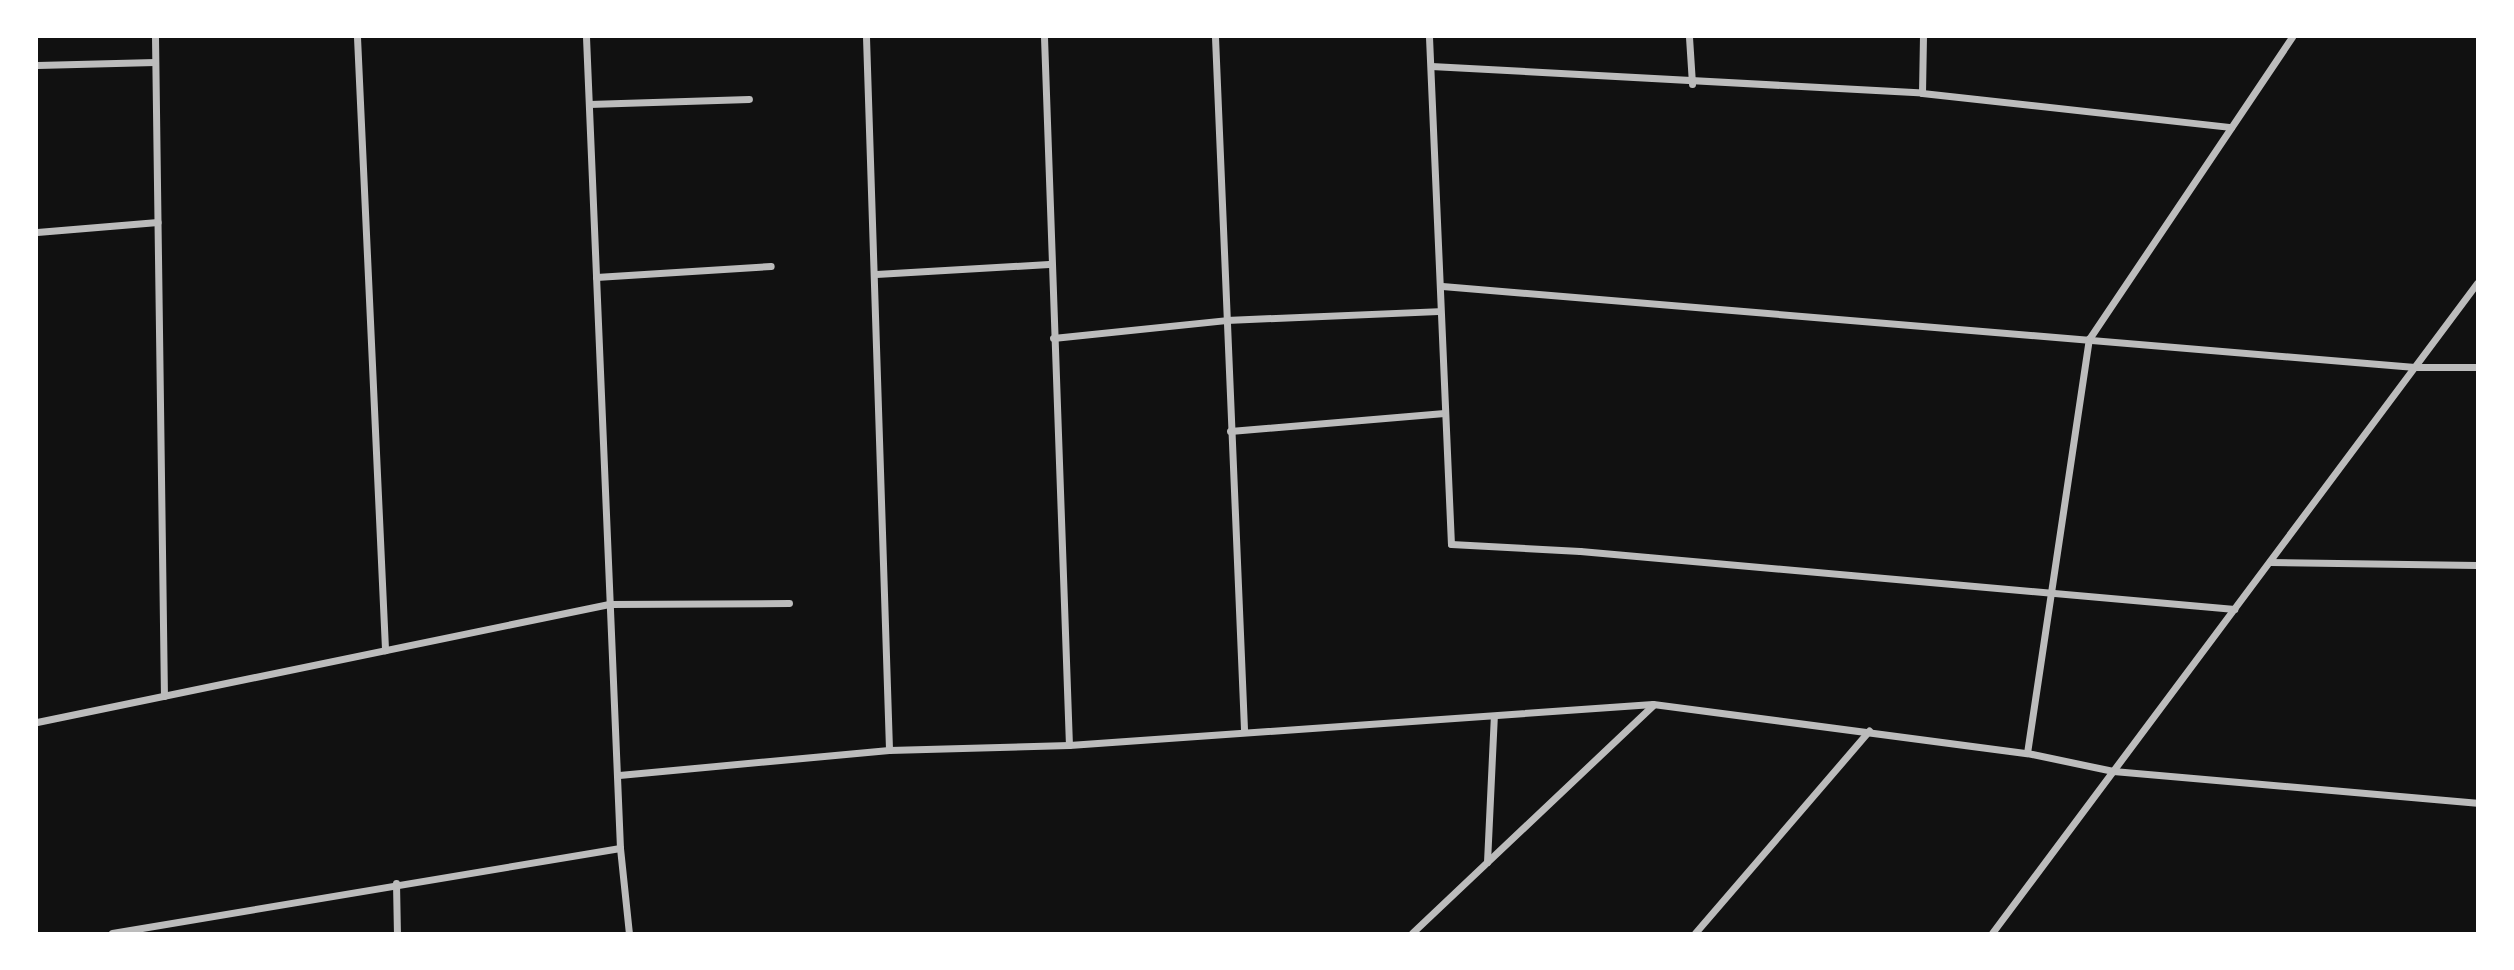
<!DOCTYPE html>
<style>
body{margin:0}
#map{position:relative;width:2514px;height:970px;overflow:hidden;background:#111;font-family:Signika,sans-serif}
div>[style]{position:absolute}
.minor>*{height:7px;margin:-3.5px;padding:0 3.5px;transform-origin:3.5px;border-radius:3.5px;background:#bcbcbc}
span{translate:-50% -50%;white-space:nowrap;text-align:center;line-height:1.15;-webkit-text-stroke:5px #fff;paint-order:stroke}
.frame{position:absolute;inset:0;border:38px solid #fff;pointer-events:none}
</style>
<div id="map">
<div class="minor">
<div style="left:155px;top:37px;width:659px;rotate:89.22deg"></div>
<div style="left:357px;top:37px;width:614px;rotate:87.38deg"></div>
<div style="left:586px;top:37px;width:812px;rotate:87.6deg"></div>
<div style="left:620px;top:848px;width:85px;rotate:84deg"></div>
<div style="left:866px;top:37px;width:713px;rotate:88.15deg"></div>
<div style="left:1044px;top:37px;width:708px;rotate:87.98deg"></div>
<div style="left:1215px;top:37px;width:694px;rotate:87.6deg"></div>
<div style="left:1429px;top:37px;width:507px;rotate:87.52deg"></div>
<div style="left:1451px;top:544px;width:129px;rotate:3.1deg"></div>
<div style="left:1580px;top:551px;width:657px;rotate:5.07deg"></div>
<div style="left:1689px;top:37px;width:47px;rotate:86.3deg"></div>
<div style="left:37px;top:65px;width:118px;rotate:-1.5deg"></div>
<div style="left:1431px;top:66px;width:492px;rotate:3.1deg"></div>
<div style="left:1922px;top:93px;width:311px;rotate:6.3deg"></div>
<div style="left:1922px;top:93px;width:56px;rotate:-89deg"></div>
<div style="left:589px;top:104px;width:160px;rotate:-1.8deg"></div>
<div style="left:37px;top:232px;width:121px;rotate:-4.7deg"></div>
<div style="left:876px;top:274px;width:173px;rotate:-3.3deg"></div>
<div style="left:596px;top:277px;width:175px;rotate:-3.6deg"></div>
<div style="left:1442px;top:286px;width:976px;rotate:4.76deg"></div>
<div style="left:2415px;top:367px;width:62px"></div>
<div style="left:1053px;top:338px;width:174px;rotate:-5.9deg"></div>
<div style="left:1226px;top:320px;width:212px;rotate:-2.4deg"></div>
<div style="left:1230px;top:431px;width:215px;rotate:-4.8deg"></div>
<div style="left:2270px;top:562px;width:207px;rotate:0.8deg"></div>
<div style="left:37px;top:722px;width:584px;rotate:-11.66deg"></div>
<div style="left:609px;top:604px;width:180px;rotate:-0.3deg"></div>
<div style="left:2027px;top:753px;width:419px;rotate:-81.5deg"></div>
<div style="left:2089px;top:339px;width:364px;rotate:-56.1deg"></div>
<div style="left:619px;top:775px;width:271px;rotate:-5.3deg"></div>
<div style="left:889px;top:750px;width:180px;rotate:-1.6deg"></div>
<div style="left:1069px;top:745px;width:585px;rotate:-4.02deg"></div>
<div style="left:1653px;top:704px;width:377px;rotate:7.5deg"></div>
<div style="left:2027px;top:753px;width:88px;rotate:11.8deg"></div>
<div style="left:2113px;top:771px;width:365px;rotate:5deg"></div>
<div style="left:1487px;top:862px;width:146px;rotate:-87.3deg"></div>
<div style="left:396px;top:883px;width:50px;rotate:88.9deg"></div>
<div style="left:112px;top:933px;width:515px;rotate:-9.5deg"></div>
<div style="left:1412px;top:933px;width:332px;rotate:-43.4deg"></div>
<div style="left:1695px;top:933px;width:267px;rotate:-49.3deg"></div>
<div style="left:1992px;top:933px;width:811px;rotate:-53.27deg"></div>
</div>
<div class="frame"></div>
</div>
